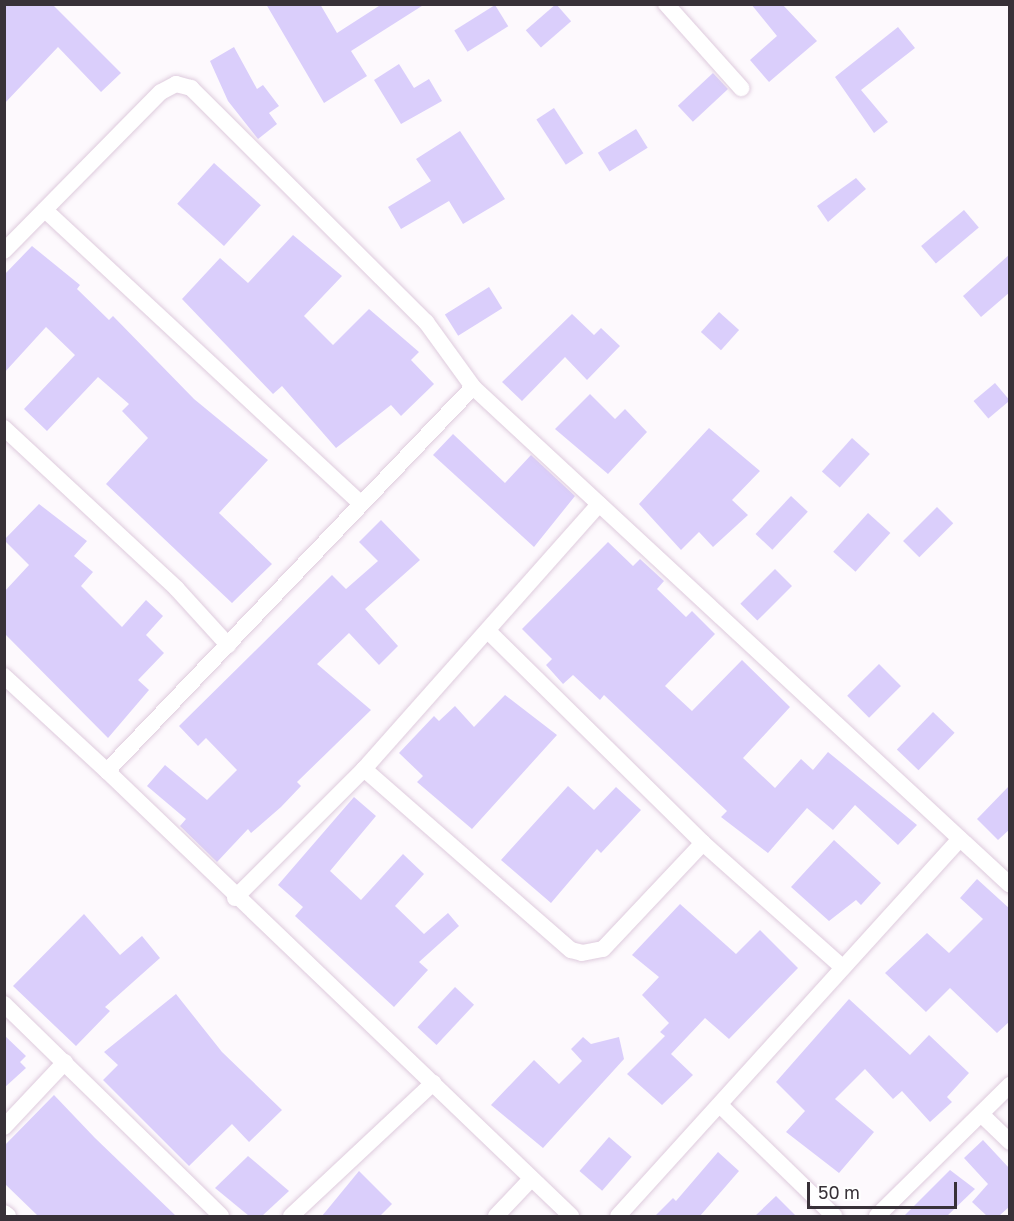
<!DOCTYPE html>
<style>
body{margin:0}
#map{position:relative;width:1014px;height:1221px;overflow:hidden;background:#fdf9fd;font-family:"Golos Text",sans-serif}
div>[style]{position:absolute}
.building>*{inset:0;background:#dacefb;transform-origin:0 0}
.roads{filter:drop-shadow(0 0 2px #decbdd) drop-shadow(0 0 2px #decbdd)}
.street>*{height:16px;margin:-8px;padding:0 8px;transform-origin:8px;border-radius:8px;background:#fff}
span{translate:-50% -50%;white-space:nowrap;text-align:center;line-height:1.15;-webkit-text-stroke:5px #fff;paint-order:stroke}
.frame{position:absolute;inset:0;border:6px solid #383138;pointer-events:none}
.scale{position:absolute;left:807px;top:1182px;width:150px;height:27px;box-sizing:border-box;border:3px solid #383138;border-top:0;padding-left:8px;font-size:18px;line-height:21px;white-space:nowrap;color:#383138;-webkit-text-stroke:4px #fff;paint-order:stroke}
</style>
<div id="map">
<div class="building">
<div style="clip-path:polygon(4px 4px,52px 4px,121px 73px,101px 92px,58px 47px,4px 104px)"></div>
<div style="clip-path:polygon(266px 4px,320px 4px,337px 33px,382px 4px,425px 4px,351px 51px,367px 76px,324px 103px)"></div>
<div style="left:556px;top:4px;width:23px;height:40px;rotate:49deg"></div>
<div style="clip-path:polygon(751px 4px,782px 4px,817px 41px,769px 82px,750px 60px,777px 36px)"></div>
<div style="left:495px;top:5px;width:25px;height:48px;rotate:58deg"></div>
<div style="clip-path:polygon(898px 27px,915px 48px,861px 90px,888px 122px,874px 133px,835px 77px)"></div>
<div style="clip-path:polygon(234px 47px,257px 89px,263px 85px,279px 106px,269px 113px,277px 124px,258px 139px,228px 101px,210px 61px)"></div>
<div style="clip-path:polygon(399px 64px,414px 88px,429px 79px,442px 101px,401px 124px,374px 80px)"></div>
<div style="left:713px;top:73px;width:22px;height:48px;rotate:47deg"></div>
<div style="left:554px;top:108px;width:54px;height:21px;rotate:57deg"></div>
<div style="left:636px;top:129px;width:22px;height:45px;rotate:58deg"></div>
<div style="clip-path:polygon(460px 131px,505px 199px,463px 224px,449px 201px,401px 229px,388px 207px,431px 181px,416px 159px)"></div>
<div style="left:214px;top:163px;width:63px;height:55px;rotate:42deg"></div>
<div style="clip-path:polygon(856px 178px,866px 189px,828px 222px,817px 206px)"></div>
<div style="left:964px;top:210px;width:23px;height:56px;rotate:50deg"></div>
<div style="clip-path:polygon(293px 235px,342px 276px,304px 316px,333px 345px,369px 309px,419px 352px,411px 360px,434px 384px,401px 416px,391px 405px,336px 448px,282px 386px,273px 394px,182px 299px,220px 258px,248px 283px)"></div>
<div style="clip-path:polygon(32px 246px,80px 285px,77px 289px,109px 320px,113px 316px,194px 399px,268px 460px,219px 513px,272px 564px,232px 603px,106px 484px,148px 438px,122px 411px,129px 404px,98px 377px,47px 431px,24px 409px,75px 355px,46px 327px,4px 373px,4px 275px)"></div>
<div style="clip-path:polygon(1010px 254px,1010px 292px,981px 317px,963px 296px)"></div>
<div style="left:489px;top:287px;width:25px;height:52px;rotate:58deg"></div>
<div style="left:719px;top:312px;width:27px;height:27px;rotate:42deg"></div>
<div style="clip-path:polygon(572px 314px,594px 335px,601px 328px,620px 346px,587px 380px,565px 357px,522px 401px,502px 382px)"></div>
<div style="left:995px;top:383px;width:23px;height:28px;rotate:50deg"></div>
<div style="clip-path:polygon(590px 394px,615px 419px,625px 409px,647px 432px,608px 474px,555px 429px)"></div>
<div style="clip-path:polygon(709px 428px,760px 471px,732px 500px,748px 515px,713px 547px,699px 532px,681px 550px,639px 504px)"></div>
<div style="clip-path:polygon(453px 434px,505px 483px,531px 455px,575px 496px,534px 547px,433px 455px)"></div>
<div style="left:852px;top:438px;width:24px;height:45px;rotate:42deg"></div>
<div style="left:791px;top:496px;width:23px;height:52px;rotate:43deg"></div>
<div style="clip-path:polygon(39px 504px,87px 541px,74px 556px,93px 572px,81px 586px,122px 627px,146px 600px,163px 616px,146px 635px,164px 653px,138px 680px,149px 690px,108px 738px,4px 633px,4px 592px,29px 565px,4px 540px)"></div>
<div style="left:937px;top:507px;width:23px;height:48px;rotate:45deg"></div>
<div style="left:868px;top:513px;width:30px;height:52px;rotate:42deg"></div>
<div style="clip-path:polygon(381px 520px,420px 560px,365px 609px,398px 646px,379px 665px,349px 633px,317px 664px,371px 710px,297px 782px,301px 786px,281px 807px,251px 833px,248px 829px,217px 862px,180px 826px,186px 819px,147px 786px,165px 765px,207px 800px,237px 770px,206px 738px,198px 746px,179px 726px,332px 575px,346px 589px,378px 561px,359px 542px)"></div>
<div style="clip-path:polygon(608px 542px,633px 566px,640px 559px,664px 581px,657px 589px,686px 617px,692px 611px,715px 634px,665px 686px,692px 711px,742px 660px,790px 707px,743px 758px,775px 788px,801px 759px,813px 770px,828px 752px,917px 825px,898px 845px,855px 805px,833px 830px,807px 808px,768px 853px,721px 817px,727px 811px,604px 695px,600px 700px,573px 675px,563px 684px,546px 665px,552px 659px,522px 629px)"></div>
<div style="left:775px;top:569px;width:24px;height:49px;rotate:45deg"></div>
<div style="left:879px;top:664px;width:31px;height:45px;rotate:45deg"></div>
<div style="clip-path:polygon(505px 695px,557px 735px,472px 829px,417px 782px,423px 776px,399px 753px,434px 716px,439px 721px,455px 706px,474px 727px)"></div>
<div style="left:933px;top:712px;width:30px;height:52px;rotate:44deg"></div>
<div style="clip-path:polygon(1010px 785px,1010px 829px,998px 840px,977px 819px)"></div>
<div style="clip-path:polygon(568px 786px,594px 810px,616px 787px,641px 810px,601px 853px,597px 849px,551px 903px,501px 860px)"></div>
<div style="clip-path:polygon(354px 797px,376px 816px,330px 871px,361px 900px,403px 854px,424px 874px,395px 906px,424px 934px,448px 913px,459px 926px,419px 962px,428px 970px,394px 1007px,295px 916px,303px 907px,278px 885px)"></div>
<div style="clip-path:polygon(834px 840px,881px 883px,861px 905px,856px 900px,829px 921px,791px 887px)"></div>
<div style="clip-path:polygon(977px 879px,1010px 909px,1010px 1021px,997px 1033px,950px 988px,926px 1012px,885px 973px,927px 933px,949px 953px,983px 919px,960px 898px)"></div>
<div style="clip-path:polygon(680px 904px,736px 954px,760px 930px,798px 968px,729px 1039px,705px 1018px,671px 1054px,693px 1075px,662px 1105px,627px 1074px,665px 1036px,660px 1032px,669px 1023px,642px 995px,659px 977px,632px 955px)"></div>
<div style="clip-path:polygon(84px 914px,120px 955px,142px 936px,160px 958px,105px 1007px,110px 1011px,76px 1046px,13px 986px)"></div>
<div style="left:455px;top:987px;width:26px;height:55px;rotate:43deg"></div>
<div style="clip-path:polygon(176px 994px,222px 1052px,282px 1110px,249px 1142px,232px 1124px,189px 1166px,103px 1080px,118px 1065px,104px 1052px)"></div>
<div style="clip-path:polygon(849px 999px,910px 1055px,929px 1035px,969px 1073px,947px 1097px,952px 1102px,930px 1122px,902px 1091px,893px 1099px,865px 1069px,835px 1099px,874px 1132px,839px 1173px,786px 1132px,805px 1111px,776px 1082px)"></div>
<div style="clip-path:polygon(4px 1035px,26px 1056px,20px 1062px,26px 1068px,4px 1088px)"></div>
<div style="clip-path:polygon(583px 1037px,591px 1044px,619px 1037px,624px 1059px,543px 1148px,491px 1105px,534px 1060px,559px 1084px,582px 1061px,571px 1049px)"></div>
<div style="clip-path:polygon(54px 1095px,95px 1138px,176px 1216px,38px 1216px,4px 1183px,4px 1146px)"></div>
<div style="left:609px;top:1137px;width:30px;height:45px;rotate:41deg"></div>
<div style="clip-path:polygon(983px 1140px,1010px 1169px,1010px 1206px,999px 1216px,987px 1216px,972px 1202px,988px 1184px,964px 1158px)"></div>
<div style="clip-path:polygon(718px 1152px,739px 1171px,700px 1216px,655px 1216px,673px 1198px,676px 1201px)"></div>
<div style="clip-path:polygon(248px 1156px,289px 1191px,262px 1216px,249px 1216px,215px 1188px)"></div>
<div style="clip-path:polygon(950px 1170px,975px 1189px,947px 1216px,904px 1216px)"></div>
<div style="clip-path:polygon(359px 1171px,392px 1204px,380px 1216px,322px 1216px)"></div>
<div style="clip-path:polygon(776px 1196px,796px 1216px,755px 1216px)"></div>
</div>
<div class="roads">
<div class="street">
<div style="left:666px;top:4px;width:113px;rotate:48.2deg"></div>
<div style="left:45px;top:210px;width:429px;rotate:42.9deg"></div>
<div style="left:4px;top:251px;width:223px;rotate:-45.4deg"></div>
<div style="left:161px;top:92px;width:17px;rotate:-28deg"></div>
<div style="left:176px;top:84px;width:16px;rotate:15deg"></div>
<div style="left:191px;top:88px;width:332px;rotate:44.9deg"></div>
<div style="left:426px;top:322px;width:80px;rotate:54.1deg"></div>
<div style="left:473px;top:387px;width:732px;rotate:42.84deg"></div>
<div style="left:4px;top:428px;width:236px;rotate:42.9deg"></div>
<div style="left:177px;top:589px;width:76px;rotate:47.7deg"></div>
<div style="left:488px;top:631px;width:302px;rotate:44.6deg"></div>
<div style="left:703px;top:843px;width:185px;rotate:41.7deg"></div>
<div style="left:4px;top:676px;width:140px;rotate:42.7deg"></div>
<div style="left:107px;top:771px;width:530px;rotate:-46.37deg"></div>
<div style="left:364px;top:769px;width:275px;rotate:41.2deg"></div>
<div style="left:571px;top:950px;width:11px;rotate:15deg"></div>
<div style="left:582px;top:953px;width:21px;rotate:-11deg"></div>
<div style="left:603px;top:949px;width:146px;rotate:-46.7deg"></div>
<div style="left:107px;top:771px;width:643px;rotate:43.8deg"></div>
<div style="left:235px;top:898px;width:182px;rotate:-45deg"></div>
<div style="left:364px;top:769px;width:354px;rotate:-48.4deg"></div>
<div style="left:4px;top:1004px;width:303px;rotate:44.3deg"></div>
<div style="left:721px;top:1106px;width:158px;rotate:44.2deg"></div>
<div style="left:981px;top:1114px;width:40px;rotate:44deg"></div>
<div style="left:4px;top:1127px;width:89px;rotate:-46.8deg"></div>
<div style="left:4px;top:1213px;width:5px;rotate:37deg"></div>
<div style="left:291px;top:1216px;width:195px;rotate:-43.1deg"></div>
<div style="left:496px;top:1216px;width:51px;rotate:-46.6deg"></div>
<div style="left:618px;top:1216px;width:509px;rotate:-47.79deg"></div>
<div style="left:877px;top:1216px;width:187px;rotate:-44.6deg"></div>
</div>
</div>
<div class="frame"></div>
<div class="scale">50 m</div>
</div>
